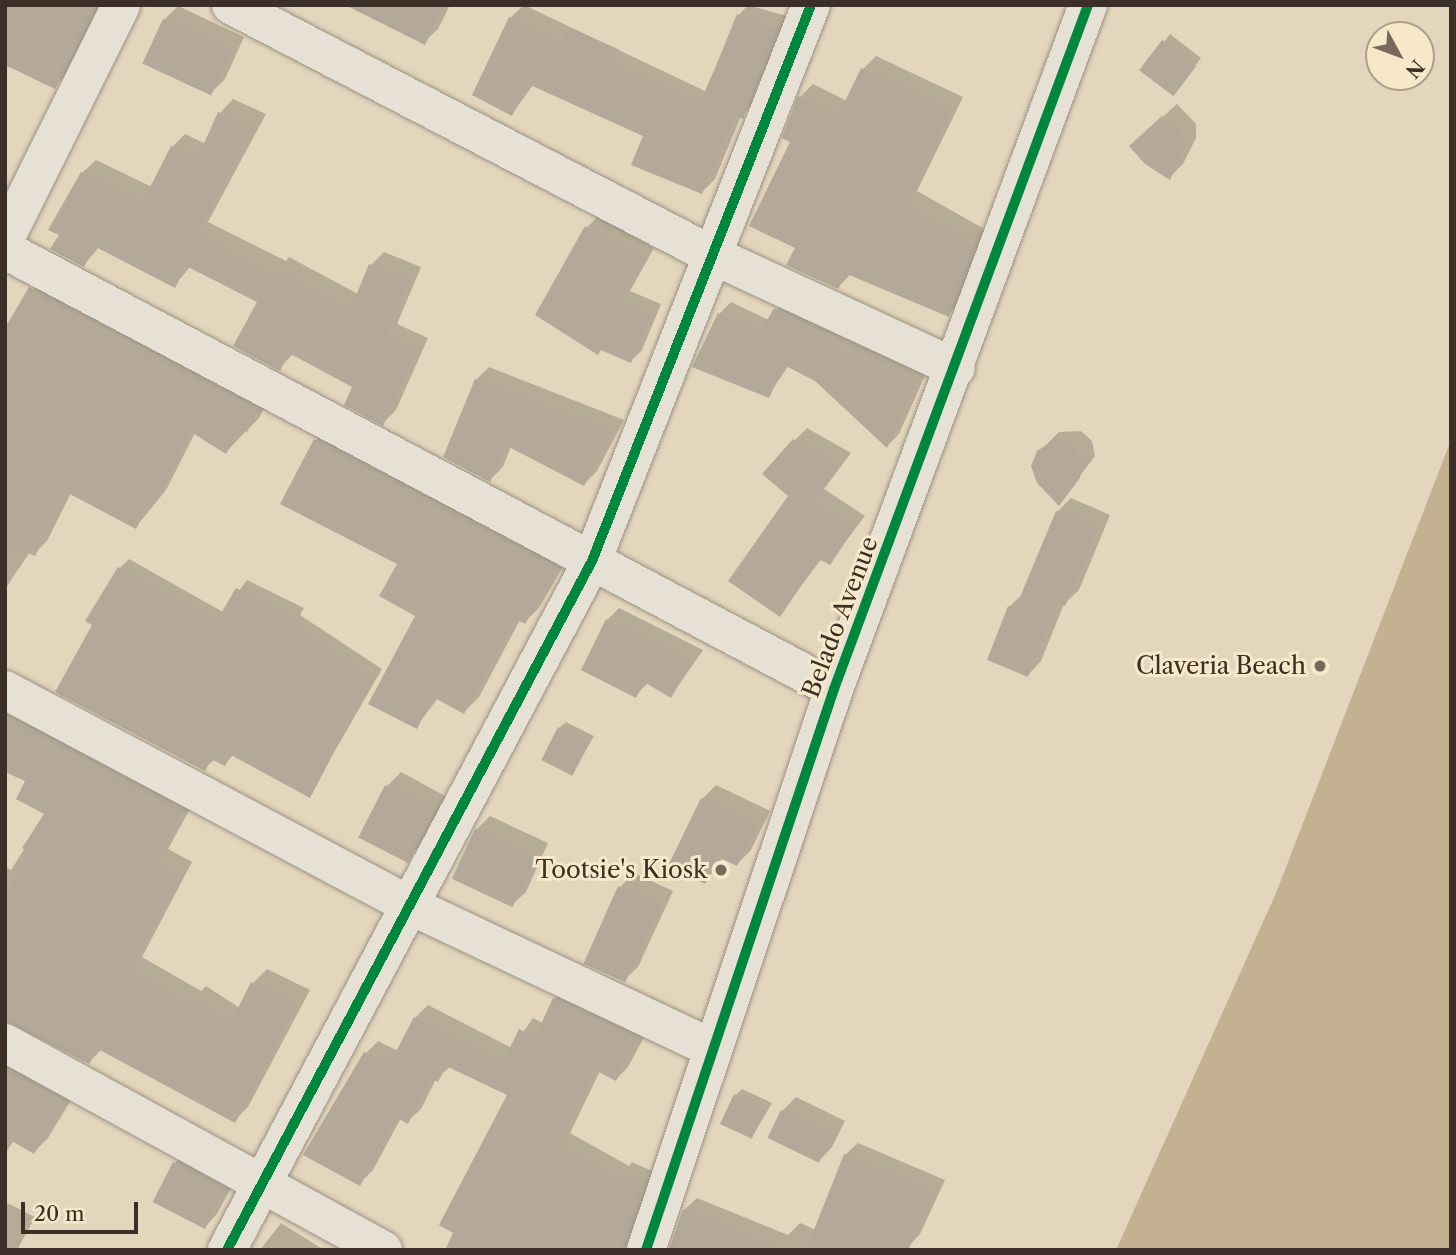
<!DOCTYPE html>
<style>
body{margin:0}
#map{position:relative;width:1456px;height:1255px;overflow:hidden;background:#e4d6bd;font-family:"Libre Caslon Text",serif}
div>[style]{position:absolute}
.water>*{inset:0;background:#c3b192}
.shadow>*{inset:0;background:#0003}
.building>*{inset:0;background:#b4a999;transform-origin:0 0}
.roads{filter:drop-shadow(0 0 2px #9b9283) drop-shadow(0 0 2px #9b9283)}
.minor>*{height:38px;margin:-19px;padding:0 19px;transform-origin:19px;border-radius:19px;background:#e7e1d5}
.cycleway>*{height:10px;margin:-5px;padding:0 5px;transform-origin:5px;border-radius:5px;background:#00873e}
.dots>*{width:19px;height:19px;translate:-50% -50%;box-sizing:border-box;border:4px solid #f7e8ca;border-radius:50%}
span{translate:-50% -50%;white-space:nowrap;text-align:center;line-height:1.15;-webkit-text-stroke:6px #f7e8ca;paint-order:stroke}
.street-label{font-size:24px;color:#3c2f27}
.poi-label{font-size:24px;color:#3c2f27}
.right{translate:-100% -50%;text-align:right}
.frame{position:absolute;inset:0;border:7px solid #3c2f27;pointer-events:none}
.north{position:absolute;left:1365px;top:21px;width:70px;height:70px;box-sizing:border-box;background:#f7e8ca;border:2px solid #ac9e89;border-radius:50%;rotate:131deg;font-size:19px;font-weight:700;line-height:28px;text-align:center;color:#3c2f27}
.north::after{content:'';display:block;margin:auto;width:24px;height:32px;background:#77695c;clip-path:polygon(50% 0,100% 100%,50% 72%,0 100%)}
.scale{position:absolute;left:21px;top:1202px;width:117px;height:32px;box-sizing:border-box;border:4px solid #3c2f27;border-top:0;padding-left:9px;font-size:21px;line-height:24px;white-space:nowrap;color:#3c2f27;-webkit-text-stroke:5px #f7e8ca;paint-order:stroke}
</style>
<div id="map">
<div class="water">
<div style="clip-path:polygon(1451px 440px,1451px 1250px,1116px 1250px,1276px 893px)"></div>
</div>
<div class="shadow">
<div style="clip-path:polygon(5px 5px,103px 5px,71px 70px,55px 86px,7px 64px,5px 67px)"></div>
<div style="clip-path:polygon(349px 5px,450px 5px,438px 29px,424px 42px)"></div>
<div style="clip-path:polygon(524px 5px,705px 91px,739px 15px,748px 5px,790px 17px,755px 103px,741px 116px,715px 179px,702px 192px,645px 135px,533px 85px,512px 114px,510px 18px)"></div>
<div style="clip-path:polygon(178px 6px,244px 37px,225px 79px,211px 93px,164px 20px)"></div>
<div style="clip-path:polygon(1170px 34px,1201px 58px,1180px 87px,1142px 70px)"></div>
<div style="clip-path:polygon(876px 56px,963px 97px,917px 191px,988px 231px,962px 301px,948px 315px,851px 274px,838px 287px,797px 247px,792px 142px,800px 97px,813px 84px,847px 101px,863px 69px)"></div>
<div style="clip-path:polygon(233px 99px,266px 114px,208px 222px,286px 261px,289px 257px,358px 294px,371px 265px,384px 252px,421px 267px,397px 324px,428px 338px,396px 410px,383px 423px,354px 386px,293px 354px,279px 369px,260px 301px,191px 266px,174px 286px,100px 246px,84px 265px,61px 234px,82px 173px,96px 160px,152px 187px,172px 147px,185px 134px,206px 144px,220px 113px)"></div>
<div style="clip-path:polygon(1177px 104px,1196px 124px,1196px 138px,1183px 164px,1169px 178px,1145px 133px)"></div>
<div style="clip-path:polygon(598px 216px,654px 248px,630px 291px,661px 304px,642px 350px,631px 361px,537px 314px,587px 227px)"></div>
<div style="clip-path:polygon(43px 276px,270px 396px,259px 418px,226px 452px,195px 433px,166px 490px,136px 527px,71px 493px,47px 541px,34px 554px,30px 552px,5px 589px,5px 321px,10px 324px)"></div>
<div style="clip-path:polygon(788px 297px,927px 371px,899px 434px,887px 446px,816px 379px,789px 365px,768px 396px,719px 314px,731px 302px,769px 320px)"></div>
<div style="clip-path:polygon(489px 367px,624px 420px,597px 471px,584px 484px,511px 446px,503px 467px,490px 480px,476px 380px)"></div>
<div style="clip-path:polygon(330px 425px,571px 553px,539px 608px,525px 622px,520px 620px,479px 697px,464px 712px,438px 698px,416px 727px,417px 615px,399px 563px,282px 504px,316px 440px)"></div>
<div style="clip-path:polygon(807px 428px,851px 453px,824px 489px,865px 516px,829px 563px,822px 558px,780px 614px,794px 441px)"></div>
<div style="clip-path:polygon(1081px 431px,1092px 441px,1095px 456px,1059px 503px,1045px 446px,1059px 432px)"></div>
<div style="clip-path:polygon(1071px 498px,1110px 515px,1079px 590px,1064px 604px,1041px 661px,1028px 675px,1009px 607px,1024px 593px,1057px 512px)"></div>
<div style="clip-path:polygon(129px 559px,223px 612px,247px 580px,304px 608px,300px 615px,382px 669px,309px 796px,234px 754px,225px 764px,215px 759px,204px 769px,94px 624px,120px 568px)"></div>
<div style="clip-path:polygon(619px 608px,703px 650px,671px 696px,648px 683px,635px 696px,607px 620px)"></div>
<div style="clip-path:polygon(5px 698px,197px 796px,168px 849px,192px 862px,142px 957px,201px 991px,206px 986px,240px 1008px,253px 983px,267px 969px,310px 990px,248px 1107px,234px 1121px,102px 1049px,89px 1062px,15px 1022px,5px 1022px,5px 867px,11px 870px,47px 813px,27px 780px,5px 770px)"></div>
<div style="clip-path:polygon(566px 722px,594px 736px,573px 773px,559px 728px)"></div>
<div style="clip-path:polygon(401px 772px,447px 797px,419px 847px,405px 861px,360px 836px,387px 786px)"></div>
<div style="clip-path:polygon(716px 785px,770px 811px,751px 850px,737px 864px,723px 858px,705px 882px,702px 799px)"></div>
<div style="clip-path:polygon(490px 816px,548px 843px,526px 892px,512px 905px,476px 830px)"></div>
<div style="clip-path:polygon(634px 873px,673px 891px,638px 967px,624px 980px,620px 887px)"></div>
<div style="clip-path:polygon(567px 986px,650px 1026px,628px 1067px,616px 1079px,600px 1071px,570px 1133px,629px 1166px,632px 1162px,656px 1173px,644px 1250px,547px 1250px,509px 1094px,451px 1066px,436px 1079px,421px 1109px,408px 1121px,401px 1118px,373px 1170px,361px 1182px,365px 1054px,378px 1041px,398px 1051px,415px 1018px,428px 1005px,512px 1048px,533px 1018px,543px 1023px,554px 999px)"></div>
<div style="clip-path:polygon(5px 1044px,79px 1087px,48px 1138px,34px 1152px,14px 1140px,5px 1154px)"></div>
<div style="clip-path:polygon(742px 1089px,772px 1103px,752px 1137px,736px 1095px)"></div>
<div style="clip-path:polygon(796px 1097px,845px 1121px,832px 1147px,819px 1161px,769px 1138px,782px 1111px)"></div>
<div style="clip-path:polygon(858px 1143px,945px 1180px,920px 1234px,908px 1247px,669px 1250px,684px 1210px,697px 1198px,788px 1235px,800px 1223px,816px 1230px,845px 1155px)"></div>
<div style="clip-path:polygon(188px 1149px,238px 1175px,217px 1214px,204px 1228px,154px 1202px,175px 1163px)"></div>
<div style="clip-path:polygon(5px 1202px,35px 1217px,17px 1250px,5px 1250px)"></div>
<div style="clip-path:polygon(281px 1223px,324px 1250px,260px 1250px)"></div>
</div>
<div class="building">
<div style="clip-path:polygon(5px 5px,96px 5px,55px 89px,5px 65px)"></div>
<div style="clip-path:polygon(345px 5px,444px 5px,425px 45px)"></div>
<div style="clip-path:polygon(737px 14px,778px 30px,743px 119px,735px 115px,702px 194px,631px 165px,643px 136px,528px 84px,512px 116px,472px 95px,509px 17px,561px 42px,568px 27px,620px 50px,613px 66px,701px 103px)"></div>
<div style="left:163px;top:19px;width:76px;height:49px;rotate:25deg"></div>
<div style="left:1162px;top:40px;width:43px;height:38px;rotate:37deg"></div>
<div style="clip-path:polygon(861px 68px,951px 111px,905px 205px,976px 245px,949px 317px,847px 274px,838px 289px,786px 265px,795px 248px,749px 226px,790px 142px,782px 138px,798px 96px,838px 116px)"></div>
<div style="clip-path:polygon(218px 112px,254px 128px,196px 235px,272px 274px,275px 270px,350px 310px,369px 264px,409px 281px,385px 338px,416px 351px,383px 426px,344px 405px,352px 387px,289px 353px,280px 371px,233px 346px,257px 302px,186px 266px,175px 288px,94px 246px,84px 267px,50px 249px,59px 235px,48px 230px,81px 172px,143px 201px,171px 146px,197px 159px)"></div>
<div style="clip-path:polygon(1162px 116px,1180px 131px,1185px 146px,1170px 180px,1145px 164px,1129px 146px)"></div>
<div style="clip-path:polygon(585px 226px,645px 259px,620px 302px,651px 315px,631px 363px,601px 350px,598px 355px,535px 315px)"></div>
<div style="clip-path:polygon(29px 287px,79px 314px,75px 320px,164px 359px,259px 409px,247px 432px,241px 430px,226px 454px,191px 432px,154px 504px,150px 502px,136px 529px,66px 492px,35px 556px,5px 543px,5px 328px)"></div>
<div style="clip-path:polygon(774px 308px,818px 328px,816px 341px,916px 383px,887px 448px,815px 381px,784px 365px,769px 398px,692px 367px,718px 313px,760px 333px)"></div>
<div style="clip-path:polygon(475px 379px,613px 433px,584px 486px,505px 445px,490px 482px,443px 457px)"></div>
<div style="clip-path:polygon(314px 439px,558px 568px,525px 624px,515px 619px,464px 714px,433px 697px,417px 729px,368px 704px,415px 616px,379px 596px,397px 564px,280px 504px)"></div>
<div style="clip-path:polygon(793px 439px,840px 466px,813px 502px,854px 529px,830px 565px,819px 559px,780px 617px,728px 581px,788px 496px,762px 474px)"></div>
<div style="clip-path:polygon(1051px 442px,1074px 448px,1082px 462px,1080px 478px,1059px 506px,1037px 483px,1031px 466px,1037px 451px)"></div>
<div style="clip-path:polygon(1056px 511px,1098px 528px,1065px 606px,1057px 603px,1028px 677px,987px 660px,1008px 606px,1015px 609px)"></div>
<div style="clip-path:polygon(118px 567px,216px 622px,236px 588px,296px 618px,292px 625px,374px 679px,327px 758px,330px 760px,310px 798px,231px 755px,225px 766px,211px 759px,205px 771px,55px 692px,92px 625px,85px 621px)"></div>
<div style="clip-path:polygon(606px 619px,692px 662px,671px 698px,644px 682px,636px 698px,581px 670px)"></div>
<div style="clip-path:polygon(5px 717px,184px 810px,156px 863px,180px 877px,130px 971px,186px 1004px,190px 998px,230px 1024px,251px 982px,297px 1005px,235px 1123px,98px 1049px,89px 1064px,5px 1021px,5px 895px,30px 853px,22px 848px,44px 814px,16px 799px,25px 781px,5px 772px)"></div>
<div style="left:558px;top:727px;width:35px;height:37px;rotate:27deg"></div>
<div style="left:385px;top:785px;width:56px;height:59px;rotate:27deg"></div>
<div style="clip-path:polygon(701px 798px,757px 825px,737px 866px,718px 857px,705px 884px,668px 866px)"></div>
<div style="left:475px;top:829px;width:67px;height:55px;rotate:25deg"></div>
<div style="left:618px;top:886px;width:46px;height:85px;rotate:24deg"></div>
<div style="clip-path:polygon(553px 998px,638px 1039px,616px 1081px,595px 1070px,559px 1147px,616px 1178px,618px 1174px,644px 1186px,625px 1250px,445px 1250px,453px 1233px,439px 1225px,507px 1095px,446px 1066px,438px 1082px,431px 1078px,408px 1124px,397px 1118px,360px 1186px,303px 1155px,364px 1052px,389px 1065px,414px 1017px,503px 1062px,519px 1029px,535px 1037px)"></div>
<div style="clip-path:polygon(5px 1068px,66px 1102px,34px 1154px,5px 1137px)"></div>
<div style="left:734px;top:1094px;width:35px;height:33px;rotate:25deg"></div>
<div style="left:781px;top:1110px;width:57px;height:31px;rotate:26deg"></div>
<div style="clip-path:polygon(844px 1154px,934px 1193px,908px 1250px,806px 1250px)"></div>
<div style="left:173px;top:1162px;width:59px;height:45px;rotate:27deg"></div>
<div style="clip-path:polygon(683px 1209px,779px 1249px,779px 1250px,669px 1250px)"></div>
</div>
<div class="roads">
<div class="minor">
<div style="left:231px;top:5px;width:540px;rotate:27.47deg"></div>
<div style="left:710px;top:254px;width:271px;rotate:24.9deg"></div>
<div style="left:5px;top:239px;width:261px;rotate:-63.6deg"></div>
<div style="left:5px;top:250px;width:938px;rotate:27.9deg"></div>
<div style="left:5px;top:690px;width:458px;rotate:28deg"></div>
<div style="left:409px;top:905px;width:335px;rotate:25.3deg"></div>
<div style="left:5px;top:1043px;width:431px;rotate:28.7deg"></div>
<div style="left:227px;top:1250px;width:780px;rotate:-62.09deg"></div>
<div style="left:592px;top:561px;width:598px;rotate:-68.5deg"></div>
<div style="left:646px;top:1250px;width:592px;rotate:-71.47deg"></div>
<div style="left:834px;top:689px;width:730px;rotate:-69.63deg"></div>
</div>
</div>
<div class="cycleway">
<div style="left:227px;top:1250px;width:780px;rotate:-62.09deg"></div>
<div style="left:592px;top:561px;width:598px;rotate:-68.5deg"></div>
<div style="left:646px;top:1250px;width:592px;rotate:-71.47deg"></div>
<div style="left:834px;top:689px;width:730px;rotate:-69.63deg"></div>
</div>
<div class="dots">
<div style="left:1320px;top:666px;background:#77695c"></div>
<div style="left:721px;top:870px;background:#77695c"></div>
</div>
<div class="street-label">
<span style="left:840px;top:617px;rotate:-69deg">Belado Avenue</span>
</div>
<div class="poi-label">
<span class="right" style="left:1306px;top:666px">Claveria Beach</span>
<span class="right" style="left:707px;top:870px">Tootsie's Kiosk</span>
</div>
<div class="frame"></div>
<div class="north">N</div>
<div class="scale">20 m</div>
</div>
